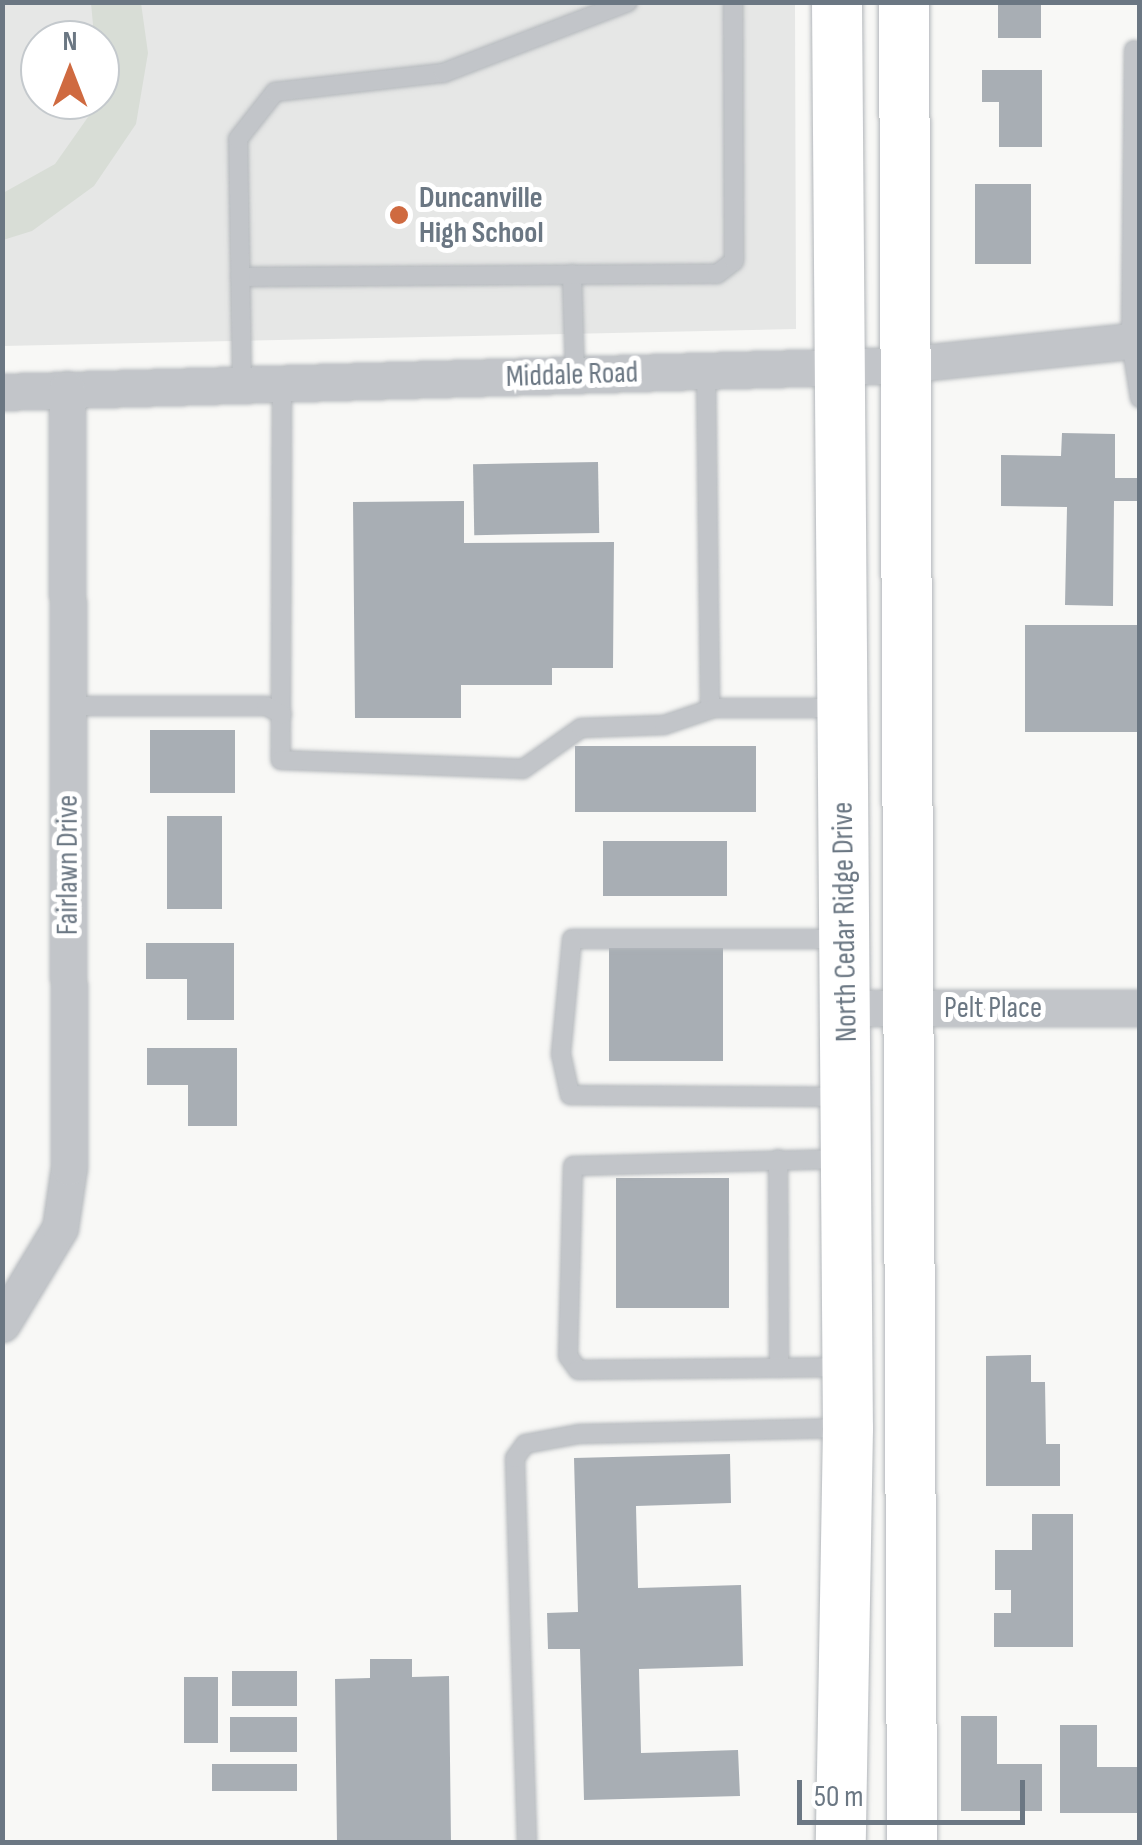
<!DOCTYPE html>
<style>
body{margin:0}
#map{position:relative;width:1142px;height:1845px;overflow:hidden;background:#f8f8f6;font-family:"Sofia Sans Condensed",sans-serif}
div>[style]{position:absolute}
.built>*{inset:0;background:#e6e7e6}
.green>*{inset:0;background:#d8ddd6}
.building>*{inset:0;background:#a8aeb4;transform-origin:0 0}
.roads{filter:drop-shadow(0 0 2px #b3b7bb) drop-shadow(0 0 2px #b3b7bb)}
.service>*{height:18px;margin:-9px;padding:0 9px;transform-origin:9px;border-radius:9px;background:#c2c5c9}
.minor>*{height:35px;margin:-17.5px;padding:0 17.5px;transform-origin:17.5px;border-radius:17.5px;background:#c2c5c9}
.secondary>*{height:50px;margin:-25px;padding:0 25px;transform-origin:25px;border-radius:25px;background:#fff}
.dots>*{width:28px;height:28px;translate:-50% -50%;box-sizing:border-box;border:5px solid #fff;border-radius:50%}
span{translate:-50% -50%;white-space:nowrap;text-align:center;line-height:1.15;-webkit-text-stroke:10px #fff;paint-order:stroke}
.poi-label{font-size:30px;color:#6b7783;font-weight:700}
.left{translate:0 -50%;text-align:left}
.street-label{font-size:30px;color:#6b7783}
.frame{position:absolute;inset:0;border:5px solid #6b7783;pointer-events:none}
.north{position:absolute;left:20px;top:20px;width:100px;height:100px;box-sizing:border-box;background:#fff;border:2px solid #c4c9cd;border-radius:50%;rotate:0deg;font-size:28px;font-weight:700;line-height:40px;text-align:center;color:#6b7783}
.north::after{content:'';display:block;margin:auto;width:35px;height:45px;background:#cf6a40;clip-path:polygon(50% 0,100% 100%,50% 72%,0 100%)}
.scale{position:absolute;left:797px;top:1780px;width:228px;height:45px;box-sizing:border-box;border:5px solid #6b7783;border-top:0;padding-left:12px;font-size:30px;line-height:35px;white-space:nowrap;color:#6b7783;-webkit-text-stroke:8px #fff;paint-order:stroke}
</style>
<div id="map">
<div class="built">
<div style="clip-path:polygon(evenodd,2px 3px,795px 3px,796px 329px,3px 346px,2px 3px,40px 40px,100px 40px,100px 100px,40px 100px,40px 40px)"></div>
</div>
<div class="green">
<div style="clip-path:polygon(91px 3px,141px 3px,148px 53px,136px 124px,94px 186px,32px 231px,3px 240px,3px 193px,55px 164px,100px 100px)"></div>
</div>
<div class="building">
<div style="left:998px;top:2px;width:43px;height:36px"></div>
<div style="clip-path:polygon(982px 70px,1042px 70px,1042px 147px,999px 147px,999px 102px,982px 102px)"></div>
<div style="left:975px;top:184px;width:56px;height:80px"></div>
<div style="clip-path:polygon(1062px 433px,1115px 434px,1115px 478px,1140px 478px,1140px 501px,1114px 501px,1113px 606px,1065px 605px,1067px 507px,1001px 506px,1001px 455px,1061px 456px)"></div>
<div style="left:598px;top:462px;width:71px;height:125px;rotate:89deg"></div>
<div style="clip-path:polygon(464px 501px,464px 543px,614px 542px,613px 668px,552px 668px,552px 685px,461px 685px,461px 718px,355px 718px,353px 502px)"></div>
<div style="left:1025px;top:625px;width:115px;height:107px"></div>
<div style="left:150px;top:730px;width:85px;height:63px"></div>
<div style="left:575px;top:746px;width:181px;height:66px"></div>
<div style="left:167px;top:816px;width:55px;height:93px"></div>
<div style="left:603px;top:841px;width:124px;height:55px"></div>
<div style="clip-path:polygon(146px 943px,234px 943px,234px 1020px,187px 1020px,187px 979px,146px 979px)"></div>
<div style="left:723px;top:945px;width:116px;height:114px;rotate:90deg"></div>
<div style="clip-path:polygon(147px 1048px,237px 1048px,237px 1126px,188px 1126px,188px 1085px,147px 1085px)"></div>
<div style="left:616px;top:1178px;width:113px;height:130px"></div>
<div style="clip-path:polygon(1031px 1355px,1031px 1382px,1045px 1382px,1046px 1444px,1060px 1444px,1060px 1486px,986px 1486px,986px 1356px)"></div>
<div style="clip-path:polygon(730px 1454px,731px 1503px,636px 1506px,638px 1588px,741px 1585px,743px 1666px,639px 1669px,641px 1753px,738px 1750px,740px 1796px,584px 1800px,580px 1649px,548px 1649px,547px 1613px,578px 1612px,574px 1458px)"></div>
<div style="clip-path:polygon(1032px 1514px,1073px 1514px,1073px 1647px,994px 1647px,994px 1613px,1011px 1613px,1011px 1590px,995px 1590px,995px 1550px,1032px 1550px)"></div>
<div style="clip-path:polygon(370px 1659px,412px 1659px,412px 1677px,449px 1676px,451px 1842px,337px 1842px,335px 1679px,370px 1678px)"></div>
<div style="left:232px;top:1671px;width:65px;height:35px"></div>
<div style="left:184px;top:1677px;width:34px;height:66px"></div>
<div style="clip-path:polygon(961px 1716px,997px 1716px,997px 1764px,1042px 1764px,1042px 1811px,961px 1811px)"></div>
<div style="left:230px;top:1717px;width:67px;height:35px"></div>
<div style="clip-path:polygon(1060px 1725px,1097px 1725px,1097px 1767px,1137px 1767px,1137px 1813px,1060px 1813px)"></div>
<div style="left:212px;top:1764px;width:85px;height:27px"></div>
</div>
<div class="roads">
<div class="service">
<div style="left:1134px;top:50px;width:292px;rotate:90.6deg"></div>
<div style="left:1131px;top:342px;width:57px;rotate:80.9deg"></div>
<div style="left:572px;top:274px;width:100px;rotate:88.3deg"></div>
<div style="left:240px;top:277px;width:477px;rotate:-0.4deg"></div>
<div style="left:717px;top:274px;width:21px;rotate:-37deg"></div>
<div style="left:734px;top:261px;width:259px;rotate:-90.2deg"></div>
<div style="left:706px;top:371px;width:338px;rotate:89.3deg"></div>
<div style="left:282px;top:383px;width:377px;rotate:90.2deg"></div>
<div style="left:281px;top:760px;width:242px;rotate:2.1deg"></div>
<div style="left:523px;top:769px;width:71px;rotate:-35.3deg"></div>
<div style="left:581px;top:728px;width:83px;rotate:-2.1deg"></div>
<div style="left:664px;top:725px;width:53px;rotate:-18.8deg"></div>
<div style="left:714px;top:708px;width:127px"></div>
<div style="left:242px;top:384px;width:245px;rotate:-90.9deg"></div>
<div style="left:238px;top:139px;width:60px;rotate:-51.8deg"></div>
<div style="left:275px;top:92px;width:169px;rotate:-6.5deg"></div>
<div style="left:443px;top:73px;width:198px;rotate:-21deg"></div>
<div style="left:68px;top:706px;width:198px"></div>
<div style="left:266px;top:706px;width:18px;rotate:27deg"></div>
<div style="left:839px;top:939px;width:267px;rotate:180deg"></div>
<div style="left:572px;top:939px;width:116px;rotate:95.5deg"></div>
<div style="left:561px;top:1054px;width:42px;rotate:77.6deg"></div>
<div style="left:570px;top:1095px;width:272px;rotate:0.4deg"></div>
<div style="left:778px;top:1159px;width:209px;rotate:89.7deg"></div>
<div style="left:842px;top:1159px;width:269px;rotate:178.5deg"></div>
<div style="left:573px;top:1166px;width:190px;rotate:91.5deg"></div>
<div style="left:568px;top:1356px;width:17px;rotate:54deg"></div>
<div style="left:578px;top:1370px;width:269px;rotate:-0.6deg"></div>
<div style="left:527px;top:1842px;width:384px;rotate:-91.8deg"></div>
<div style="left:515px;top:1458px;width:17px;rotate:-54deg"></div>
<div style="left:525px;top:1444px;width:55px;rotate:-10.5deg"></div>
<div style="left:579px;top:1434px;width:266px;rotate:-1.3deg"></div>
</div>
<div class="minor">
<div style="left:2px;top:392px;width:900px;rotate:-1.72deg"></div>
<div style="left:902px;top:365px;width:239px;rotate:-6deg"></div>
<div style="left:847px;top:1008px;width:293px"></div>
<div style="left:2px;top:1324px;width:112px;rotate:-58.9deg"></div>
<div style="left:60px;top:1228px;width:62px;rotate:-81.6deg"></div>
<div style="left:69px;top:1167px;width:778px;rotate:-90.15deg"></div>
</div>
<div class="secondary">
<div style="left:837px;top:2px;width:1426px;rotate:89.56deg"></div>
<div style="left:848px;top:1428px;width:414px;rotate:91deg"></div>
<div style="left:904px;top:2px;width:1840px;rotate:89.75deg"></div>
</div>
</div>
<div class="dots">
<div style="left:399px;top:215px;background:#cf6a40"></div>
</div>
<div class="poi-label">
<span class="left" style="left:419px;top:215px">Duncanville<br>High School</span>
</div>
<div class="street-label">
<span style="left:572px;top:375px;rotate:-2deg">Middale Road</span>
<span style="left:68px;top:865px;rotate:-90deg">Fairlawn Drive</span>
<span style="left:845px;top:922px;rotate:-91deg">North Cedar Ridge Drive</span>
<span style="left:993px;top:1008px">Pelt Place</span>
</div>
<div class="frame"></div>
<div class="north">N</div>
<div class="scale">50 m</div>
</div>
